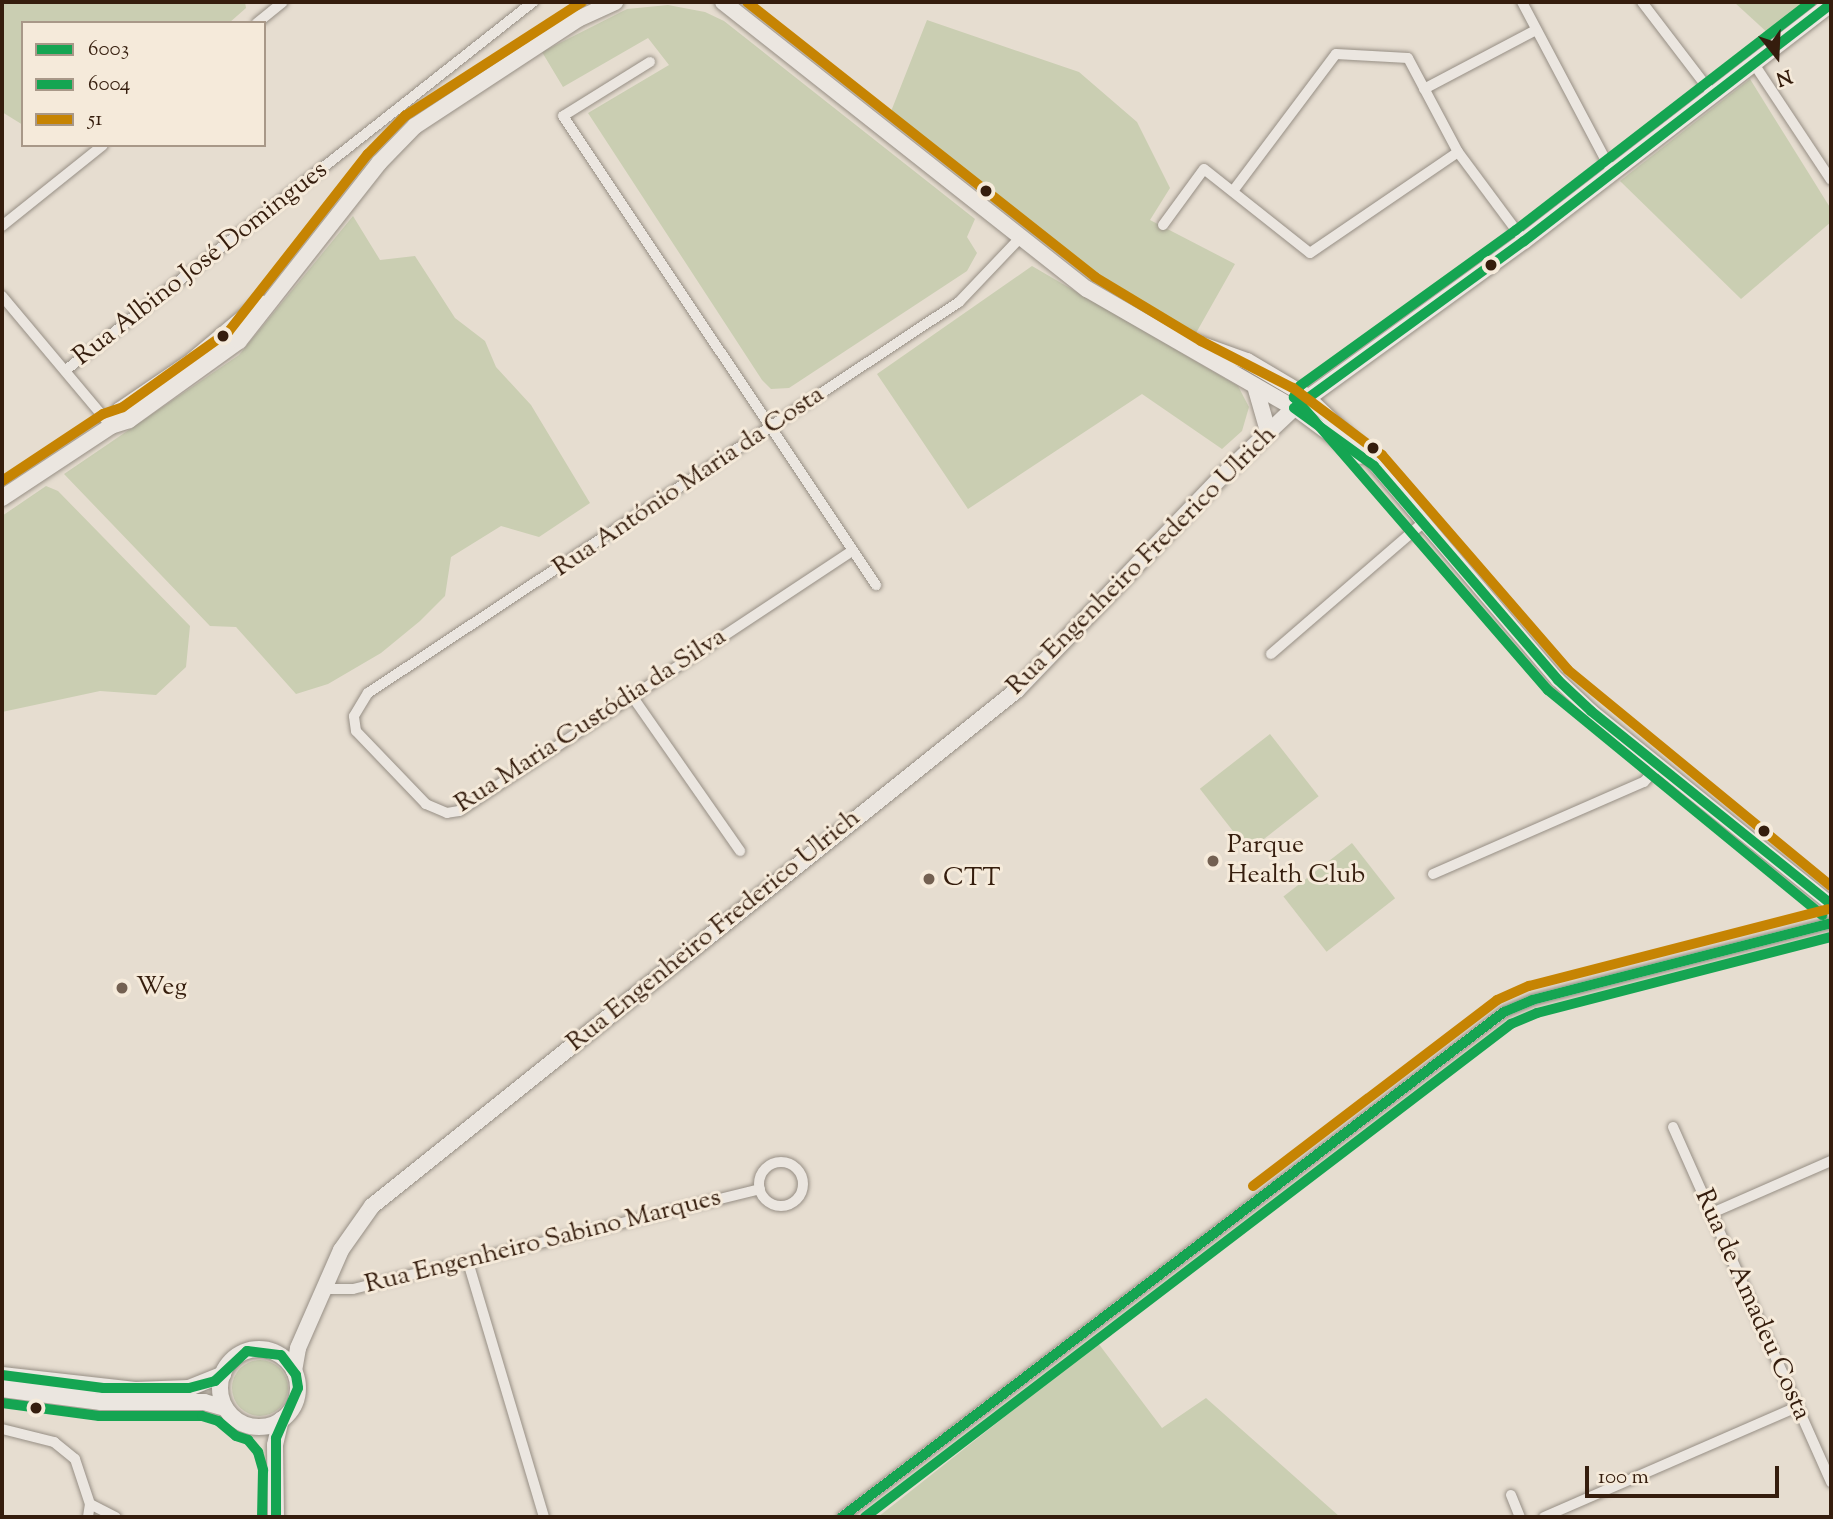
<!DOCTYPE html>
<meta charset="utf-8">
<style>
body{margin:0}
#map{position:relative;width:1833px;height:1519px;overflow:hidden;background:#e6ddd0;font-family:"Sorts Mill Goudy",serif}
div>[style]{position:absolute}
.green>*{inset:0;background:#caceb2;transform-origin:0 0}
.round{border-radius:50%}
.roads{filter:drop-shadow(0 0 2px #978f85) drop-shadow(0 0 2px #978f85)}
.minor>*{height:10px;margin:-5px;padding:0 5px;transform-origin:5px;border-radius:5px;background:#ebe6e0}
.minor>.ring{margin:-5px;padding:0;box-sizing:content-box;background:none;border:10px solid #ebe6e0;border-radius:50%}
.tertiary>*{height:14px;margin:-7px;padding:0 7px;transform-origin:7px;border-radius:7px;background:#ebe6e0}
.secondary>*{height:16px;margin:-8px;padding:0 8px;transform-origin:8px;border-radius:8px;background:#ebe6e0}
.secondary>.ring{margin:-8px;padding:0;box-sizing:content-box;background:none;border:16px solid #ebe6e0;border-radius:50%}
.bus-1>*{height:10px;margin:-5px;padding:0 5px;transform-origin:5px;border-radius:5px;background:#15a552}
.bus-2>*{height:10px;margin:-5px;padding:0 5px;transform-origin:5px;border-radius:5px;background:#15a552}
.bus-3>*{height:10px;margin:-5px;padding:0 5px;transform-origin:5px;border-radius:5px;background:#c68403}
.dots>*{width:19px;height:19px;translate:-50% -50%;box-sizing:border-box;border:4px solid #f5eada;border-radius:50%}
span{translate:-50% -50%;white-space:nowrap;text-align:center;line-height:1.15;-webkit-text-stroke:6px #f5eada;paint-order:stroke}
.street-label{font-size:26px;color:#351d0d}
.poi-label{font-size:26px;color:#351d0d}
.left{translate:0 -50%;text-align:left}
.frame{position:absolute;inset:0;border:4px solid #351d0d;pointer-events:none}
.legend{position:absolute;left:21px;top:21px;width:245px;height:126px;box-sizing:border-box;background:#f5eada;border:2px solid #a89888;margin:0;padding:9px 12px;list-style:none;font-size:21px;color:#351d0d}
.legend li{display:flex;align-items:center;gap:14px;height:35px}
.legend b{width:35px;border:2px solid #a89888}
.north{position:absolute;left:1742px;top:21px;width:70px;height:70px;-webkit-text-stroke:5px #f5eada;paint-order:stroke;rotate:162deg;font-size:19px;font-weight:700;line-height:28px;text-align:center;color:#351d0d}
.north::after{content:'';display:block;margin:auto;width:24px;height:32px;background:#351d0d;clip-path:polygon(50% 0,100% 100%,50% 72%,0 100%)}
.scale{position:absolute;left:1585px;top:1466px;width:194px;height:32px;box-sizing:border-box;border:4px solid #351d0d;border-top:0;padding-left:9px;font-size:21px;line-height:24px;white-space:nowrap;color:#351d0d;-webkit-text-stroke:5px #f5eada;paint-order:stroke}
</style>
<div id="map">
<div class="green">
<div style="clip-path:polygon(2px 2px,245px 2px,246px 8px,229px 23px,23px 23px,23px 125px,2px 112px)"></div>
<div style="clip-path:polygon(1734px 2px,1812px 2px,1770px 35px)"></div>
<div style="clip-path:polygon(668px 5px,705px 12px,724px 21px,975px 219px,967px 237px,977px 253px,967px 271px,789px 388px,771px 389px,762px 380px,588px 113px,669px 65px,648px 38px,563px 87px,542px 52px,627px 9px)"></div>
<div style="clip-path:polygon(927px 20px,1079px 72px,1137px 122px,1170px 188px,1150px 220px,1235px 264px,1196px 333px,1147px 309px,1031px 233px,888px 119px)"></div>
<div style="clip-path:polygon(1750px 79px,1831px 209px,1831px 222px,1741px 299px,1620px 181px)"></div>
<div style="clip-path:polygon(353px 216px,380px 260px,415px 256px,455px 318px,485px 341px,496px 367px,531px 405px,590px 503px,539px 537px,501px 526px,451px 557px,445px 596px,420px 621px,381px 653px,328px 684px,296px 694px,236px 627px,210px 626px,64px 474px,239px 355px)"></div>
<div style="clip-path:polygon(1032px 266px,1238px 386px,1249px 407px,1242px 431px,1222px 449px,1142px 394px,968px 509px,877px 374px)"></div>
<div style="clip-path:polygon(46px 486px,58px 491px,190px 626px,186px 667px,156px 695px,100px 691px,2px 712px,2px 516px)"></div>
<div style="left:1270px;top:734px;width:79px;height:89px;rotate:52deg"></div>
<div style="left:1352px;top:843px;width:70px;height:87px;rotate:52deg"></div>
<div style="clip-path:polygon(1098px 1343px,1162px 1428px,1206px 1398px,1340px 1517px,878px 1517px)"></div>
<div class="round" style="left:232px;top:1360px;width:56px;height:56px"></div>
</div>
<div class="roads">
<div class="minor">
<div style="left:1522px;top:2px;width:195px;rotate:62.1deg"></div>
<div style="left:1642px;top:2px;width:117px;rotate:52.6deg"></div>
<div style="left:257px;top:23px;width:33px;rotate:-39deg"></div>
<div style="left:650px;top:62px;width:102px;rotate:148.2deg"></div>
<div style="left:563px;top:116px;width:564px;rotate:56.28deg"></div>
<div style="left:1754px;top:64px;width:139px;rotate:56.4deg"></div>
<div style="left:1424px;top:89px;width:127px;rotate:-27.8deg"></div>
<div style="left:1233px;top:191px;width:171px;rotate:-53.1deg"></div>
<div style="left:1336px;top:54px;width:72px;rotate:3.2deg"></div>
<div style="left:1408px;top:58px;width:106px;rotate:62deg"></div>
<div style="left:1458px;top:152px;width:111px;rotate:53.4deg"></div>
<div style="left:1163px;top:225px;width:69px;rotate:-53.8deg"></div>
<div style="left:1204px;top:169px;width:135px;rotate:38.4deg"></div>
<div style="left:1310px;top:253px;width:179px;rotate:-34.3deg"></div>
<div style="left:2px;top:226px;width:129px;rotate:-38.7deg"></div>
<div style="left:2px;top:296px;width:170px;rotate:50deg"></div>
<div style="left:66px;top:370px;width:595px;rotate:-38.24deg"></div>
<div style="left:852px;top:551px;width:471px;rotate:146.5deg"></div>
<div style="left:459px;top:811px;width:12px;rotate:171deg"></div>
<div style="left:447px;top:813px;width:23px;rotate:-157deg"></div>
<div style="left:426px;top:804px;width:101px;rotate:-133.8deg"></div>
<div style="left:356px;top:731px;width:15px;rotate:-98deg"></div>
<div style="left:354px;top:716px;width:27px;rotate:-59deg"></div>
<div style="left:368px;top:693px;width:709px;rotate:-33.49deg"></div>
<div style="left:959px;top:302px;width:87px;rotate:-46.4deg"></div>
<div style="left:1271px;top:654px;width:201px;rotate:-40.8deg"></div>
<div style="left:632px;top:696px;width:189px;rotate:55.1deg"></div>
<div style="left:1433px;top:874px;width:230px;rotate:-23.6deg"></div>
<div style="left:1644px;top:782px;width:21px;rotate:-49deg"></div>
<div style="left:1673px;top:1127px;width:389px;rotate:66deg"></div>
<div class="ring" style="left:759px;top:1162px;width:34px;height:34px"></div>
<div style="left:1712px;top:1213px;width:130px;rotate:-23.6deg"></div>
<div style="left:468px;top:1262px;width:266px;rotate:73.4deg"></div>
<div style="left:325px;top:1289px;width:28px"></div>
<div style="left:353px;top:1289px;width:419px;rotate:-13.8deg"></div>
<div style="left:2px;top:1429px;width:54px;rotate:14deg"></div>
<div style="left:54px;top:1442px;width:27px;rotate:39deg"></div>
<div style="left:75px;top:1459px;width:47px;rotate:71.6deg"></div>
<div style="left:90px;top:1504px;width:13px;rotate:99deg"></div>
<div style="left:1511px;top:1495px;width:24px;rotate:68deg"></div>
<div style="left:90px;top:1504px;width:29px;rotate:27deg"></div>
<div style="left:842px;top:1517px;width:833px;rotate:-37.34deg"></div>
<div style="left:1504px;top:1012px;width:30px;rotate:-23deg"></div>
<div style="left:1532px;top:1000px;width:309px;rotate:-14.4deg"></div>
<div style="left:1544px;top:1517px;width:276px;rotate:-23.5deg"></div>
</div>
<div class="tertiary">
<div style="left:1308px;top:397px;width:74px;rotate:43.9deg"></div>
<div style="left:1361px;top:448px;width:304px;rotate:49.7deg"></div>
<div style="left:1558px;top:680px;width:45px;rotate:43.2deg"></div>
<div style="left:1591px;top:711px;width:308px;rotate:38.8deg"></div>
<div style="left:1294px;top:408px;width:82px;rotate:36.6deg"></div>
</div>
<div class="secondary">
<div style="left:723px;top:2px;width:464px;rotate:38.3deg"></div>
<div style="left:1087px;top:289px;width:239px;rotate:29.9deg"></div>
<div style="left:1180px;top:337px;width:71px;rotate:19.7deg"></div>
<div style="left:1247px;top:361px;width:71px;rotate:30.5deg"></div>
<div style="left:1255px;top:386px;width:47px;rotate:73.9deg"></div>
<div style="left:111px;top:426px;width:18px;rotate:-61deg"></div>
<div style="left:120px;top:410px;width:87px;rotate:-34.2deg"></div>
<div style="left:192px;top:361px;width:90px;rotate:-40deg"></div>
<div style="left:2px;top:498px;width:131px;rotate:-33.4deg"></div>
<div style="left:111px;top:426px;width:19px;rotate:-18deg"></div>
<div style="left:129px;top:420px;width:135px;rotate:-35.7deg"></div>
<div style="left:239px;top:341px;width:226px;rotate:-51.8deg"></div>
<div style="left:379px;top:163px;width:52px;rotate:-45.8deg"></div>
<div style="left:415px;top:126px;width:195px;rotate:-33.3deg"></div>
<div style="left:578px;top:19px;width:41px;rotate:-24.7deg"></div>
<div class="ring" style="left:220px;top:1349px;width:62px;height:62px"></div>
<div style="left:294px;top:1371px;width:23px;rotate:-80deg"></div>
<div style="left:298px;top:1348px;width:107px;rotate:-66.3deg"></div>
<div style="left:341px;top:1250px;width:54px;rotate:-54.8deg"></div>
<div style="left:372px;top:1206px;width:826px;rotate:-38.66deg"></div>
<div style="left:1017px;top:690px;width:294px;rotate:-46.2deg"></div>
<div style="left:1220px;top:478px;width:102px;rotate:-43.4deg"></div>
<div style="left:1294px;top:408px;width:284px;rotate:-36deg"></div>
<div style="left:1524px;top:241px;width:388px;rotate:-37.7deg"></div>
<div style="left:2px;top:1375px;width:134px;rotate:6.4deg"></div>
<div style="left:135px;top:1390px;width:54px;rotate:-2.1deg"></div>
<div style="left:189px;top:1388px;width:37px;rotate:-22deg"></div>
<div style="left:2px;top:1389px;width:100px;rotate:7.5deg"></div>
<div style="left:101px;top:1402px;width:103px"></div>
<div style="left:204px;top:1402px;width:22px;rotate:16deg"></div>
<div style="left:276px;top:1517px;width:72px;rotate:-90.8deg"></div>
<div style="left:275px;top:1445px;width:26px;rotate:-77deg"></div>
</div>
</div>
<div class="bus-1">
<div style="left:1831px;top:4px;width:388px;rotate:142.3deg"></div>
<div style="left:1524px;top:241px;width:284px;rotate:144deg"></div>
<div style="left:1294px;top:408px;width:99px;rotate:35.9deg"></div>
<div style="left:1374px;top:466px;width:282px;rotate:49.3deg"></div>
<div style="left:1558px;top:680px;width:45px;rotate:43.2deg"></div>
<div style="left:1591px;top:711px;width:308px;rotate:38.8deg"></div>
<div style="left:2px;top:1375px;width:102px;rotate:7.3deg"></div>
<div style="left:103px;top:1388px;width:86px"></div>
<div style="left:189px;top:1388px;width:27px;rotate:-15deg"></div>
<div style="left:215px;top:1381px;width:44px;rotate:-43.2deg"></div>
<div style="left:247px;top:1351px;width:34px;rotate:7deg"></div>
<div style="left:281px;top:1355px;width:25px;rotate:53deg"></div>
<div style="left:296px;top:1375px;width:13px;rotate:81deg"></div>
<div style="left:298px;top:1388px;width:55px;rotate:113.7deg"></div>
<div style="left:276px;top:1438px;width:79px;rotate:90deg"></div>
<div style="left:842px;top:1517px;width:833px;rotate:-37.34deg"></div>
<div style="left:1504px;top:1012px;width:30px;rotate:-23deg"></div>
<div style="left:1532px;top:1000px;width:309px;rotate:-14.4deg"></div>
</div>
<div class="bus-2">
<div style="left:1811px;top:2px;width:373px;rotate:142.3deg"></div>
<div style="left:1516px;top:230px;width:266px;rotate:144.2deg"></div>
<div style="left:1300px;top:386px;width:13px;rotate:119deg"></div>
<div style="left:1294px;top:397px;width:388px;rotate:49.1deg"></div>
<div style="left:1548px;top:690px;width:355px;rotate:39.4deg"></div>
<div style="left:2px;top:1403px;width:98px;rotate:7.6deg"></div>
<div style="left:99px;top:1416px;width:103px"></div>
<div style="left:202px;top:1416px;width:17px;rotate:17deg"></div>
<div style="left:218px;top:1421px;width:23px;rotate:40deg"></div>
<div style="left:236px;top:1436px;width:13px;rotate:18deg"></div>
<div style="left:248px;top:1440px;width:16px;rotate:50deg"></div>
<div style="left:258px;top:1452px;width:19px;rotate:74deg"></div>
<div style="left:263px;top:1470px;width:47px;rotate:91.2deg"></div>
<div style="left:865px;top:1517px;width:813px;rotate:-37.35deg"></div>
<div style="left:1511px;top:1024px;width:28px;rotate:-23deg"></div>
<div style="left:1537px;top:1013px;width:304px;rotate:-14.5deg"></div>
</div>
<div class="bus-3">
<div style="left:747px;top:2px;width:444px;rotate:38.3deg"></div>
<div style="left:1095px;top:277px;width:124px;rotate:31.1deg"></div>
<div style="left:1201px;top:341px;width:103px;rotate:27.1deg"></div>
<div style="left:1293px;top:388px;width:111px;rotate:37deg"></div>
<div style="left:1382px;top:455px;width:284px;rotate:49.1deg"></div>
<div style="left:1568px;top:670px;width:340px;rotate:39.4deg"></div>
<div style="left:2px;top:481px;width:121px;rotate:-33.6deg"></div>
<div style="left:103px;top:414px;width:21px;rotate:-19deg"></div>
<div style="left:123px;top:407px;width:130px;rotate:-35.6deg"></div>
<div style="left:229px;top:331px;width:225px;rotate:-51.9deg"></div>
<div style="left:368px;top:154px;width:53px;rotate:-45.8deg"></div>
<div style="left:405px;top:116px;width:211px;rotate:-32.8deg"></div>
<div style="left:1253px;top:1186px;width:307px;rotate:-37.3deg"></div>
<div style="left:1497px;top:1000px;width:35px;rotate:-24deg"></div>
<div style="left:1529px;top:986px;width:309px;rotate:-14.4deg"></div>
</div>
<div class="dots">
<div style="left:986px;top:191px;background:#351d0d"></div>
<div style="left:1491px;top:265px;background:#351d0d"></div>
<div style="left:223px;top:336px;background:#351d0d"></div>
<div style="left:1373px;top:448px;background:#351d0d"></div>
<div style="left:1764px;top:831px;background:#351d0d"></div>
<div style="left:1213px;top:861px;background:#736051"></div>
<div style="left:929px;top:879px;background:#736051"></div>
<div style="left:122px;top:988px;background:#736051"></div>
<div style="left:36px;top:1408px;background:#351d0d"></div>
</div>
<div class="street-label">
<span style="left:201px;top:264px;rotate:-38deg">Rua Albino José Domingues</span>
<span style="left:689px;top:482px;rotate:-34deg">Rua António Maria da Costa</span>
<span style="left:1142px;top:561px;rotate:-45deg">Rua Engenheiro Frederico Ulrich</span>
<span style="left:591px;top:721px;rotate:-33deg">Rua Maria Custódia da Silva</span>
<span style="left:714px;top:931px;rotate:-39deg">Rua Engenheiro Frederico Ulrich</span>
<span style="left:543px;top:1242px;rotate:-14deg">Rua Engenheiro Sabino Marques</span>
<span style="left:1752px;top:1305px;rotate:66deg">Rua de Amadeu Costa</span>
</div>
<div class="poi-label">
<span class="left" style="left:1227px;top:861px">Parque<br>Health Club</span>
<span class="left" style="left:943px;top:879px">CTT</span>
<span class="left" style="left:136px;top:988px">Weg</span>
</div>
<div class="frame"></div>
<ul class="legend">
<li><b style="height:9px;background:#15a552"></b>6003</li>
<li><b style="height:9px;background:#15a552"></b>6004</li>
<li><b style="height:9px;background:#c68403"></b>51</li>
</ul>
<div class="north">N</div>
<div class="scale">100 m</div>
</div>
